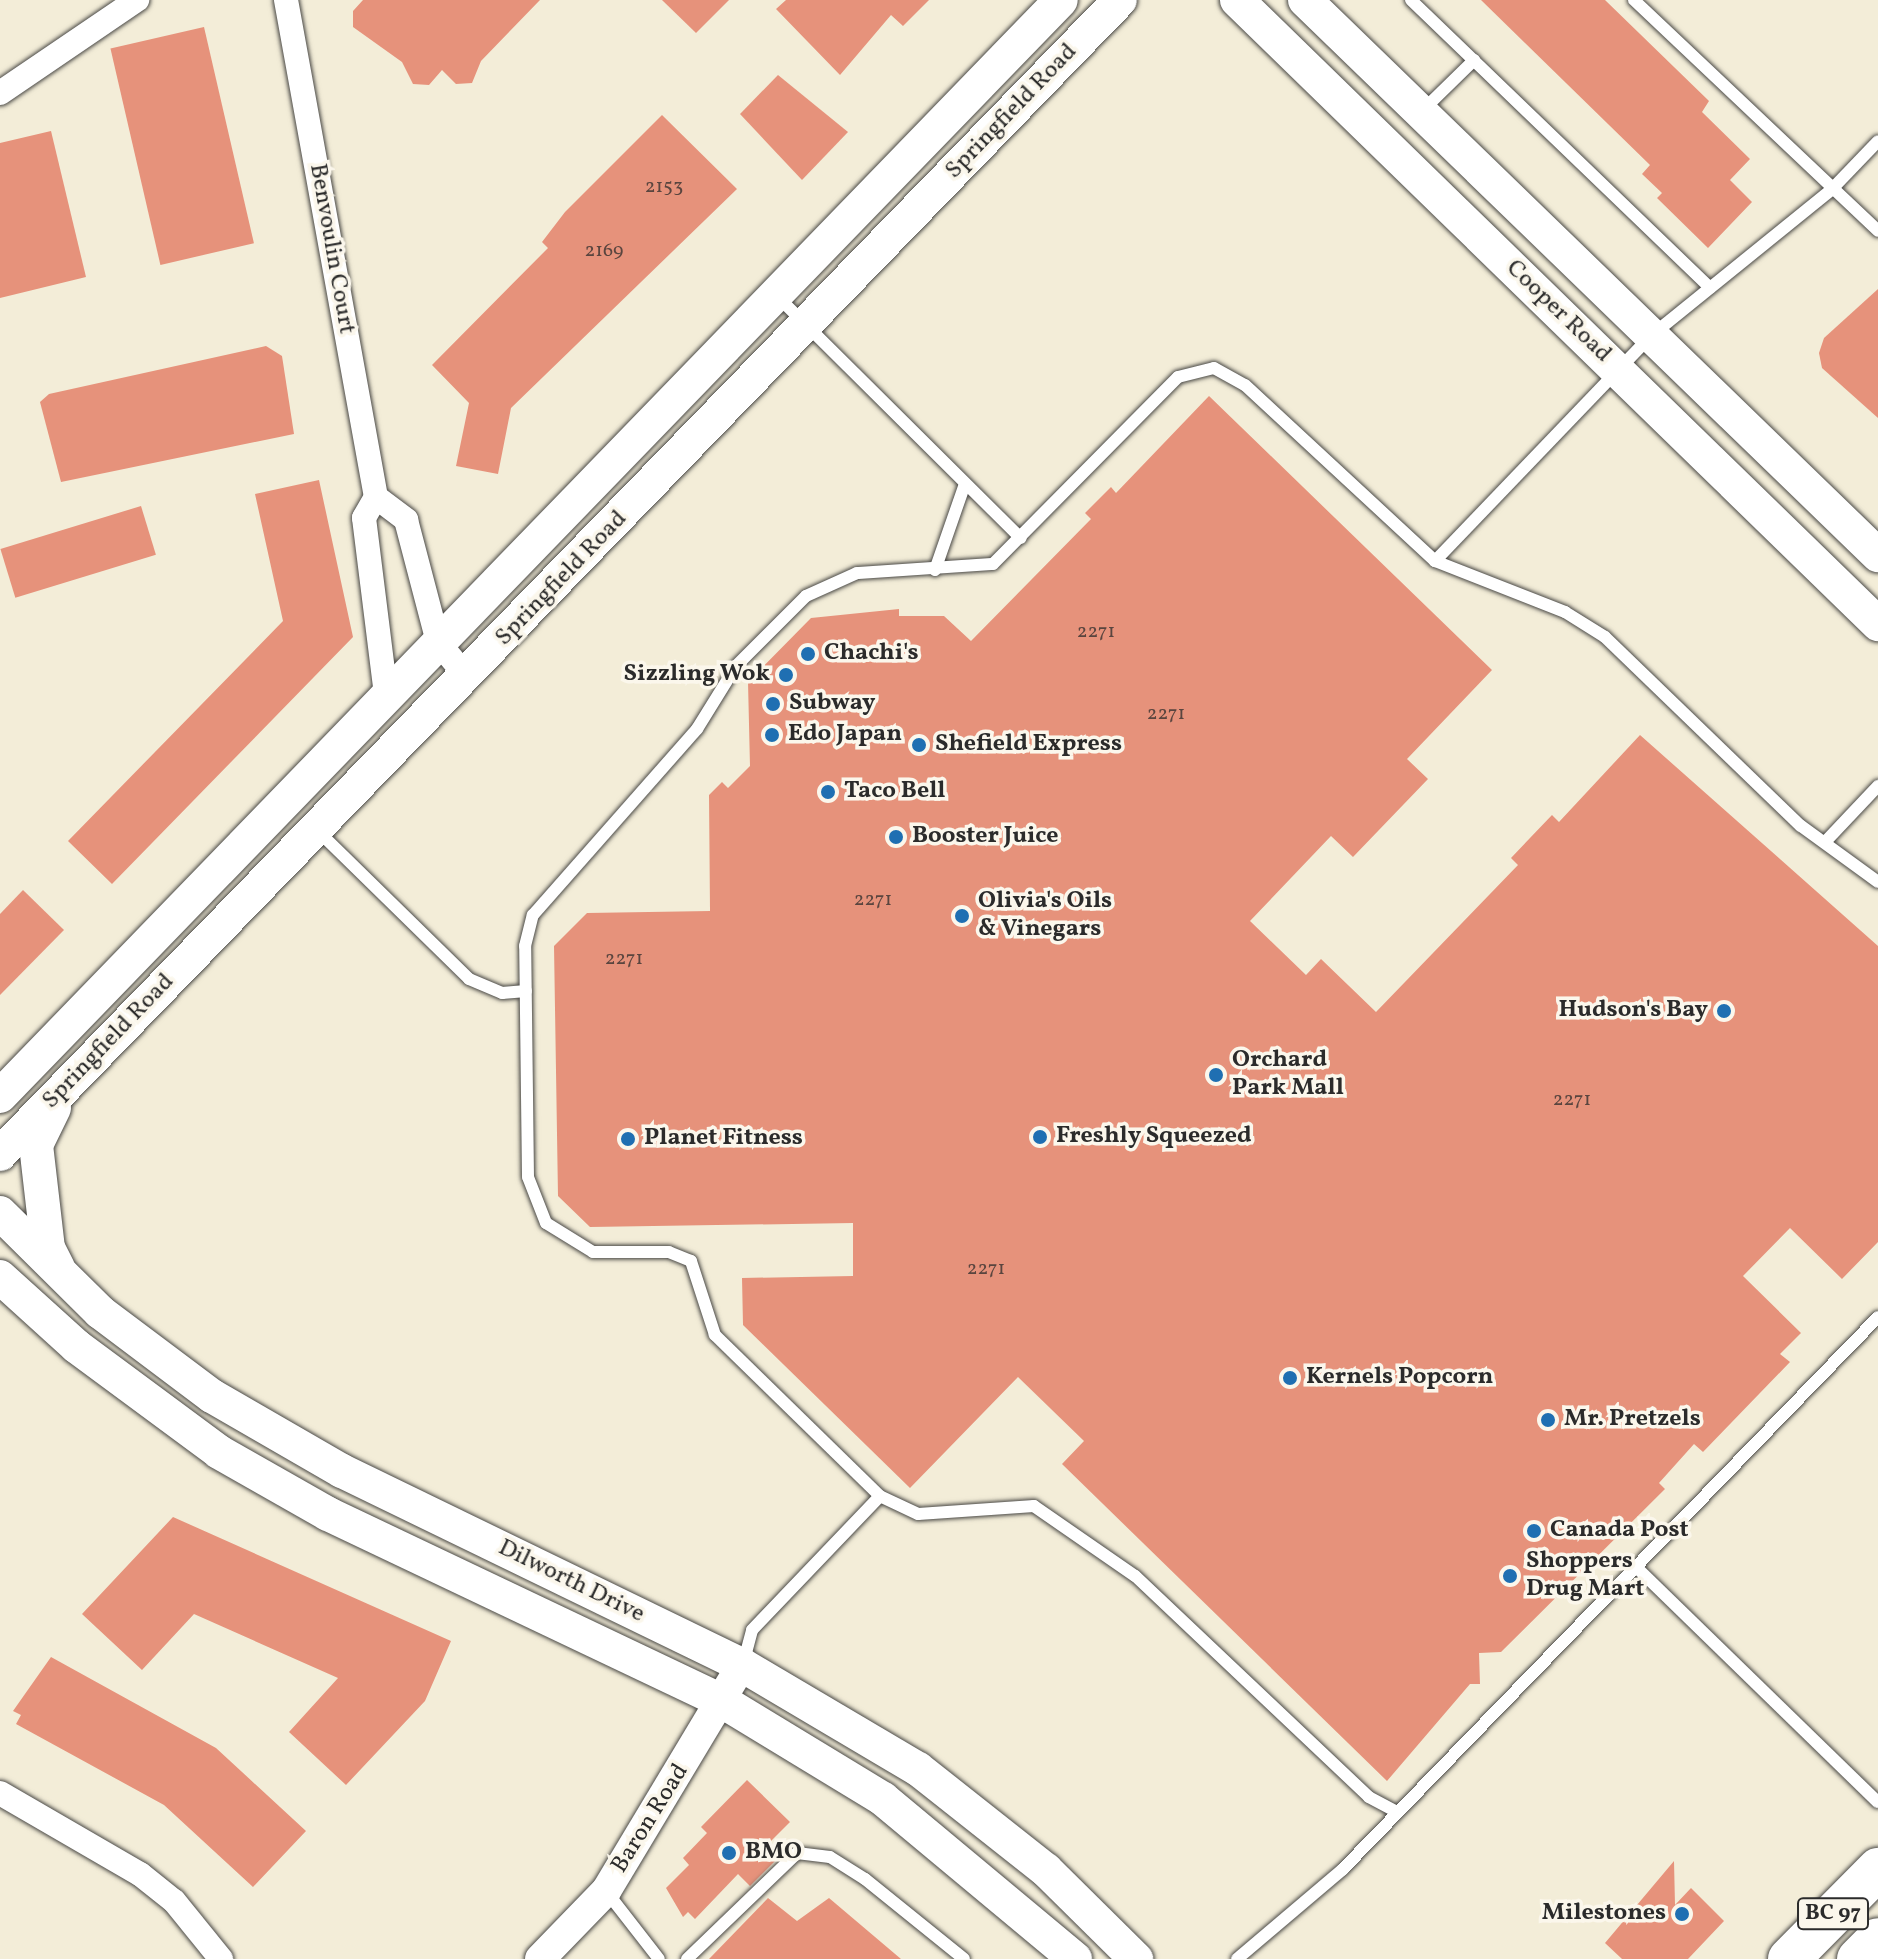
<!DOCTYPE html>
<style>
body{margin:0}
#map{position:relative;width:1878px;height:1959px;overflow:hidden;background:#f3edd8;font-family:Vollkorn,serif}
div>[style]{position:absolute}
.building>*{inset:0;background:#e6927b;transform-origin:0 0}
.roads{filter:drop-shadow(0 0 2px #494845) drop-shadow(0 0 2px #494845)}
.service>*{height:12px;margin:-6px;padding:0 6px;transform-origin:6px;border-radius:6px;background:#fff}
.minor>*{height:24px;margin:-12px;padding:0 12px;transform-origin:12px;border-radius:12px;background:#fff}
.tertiary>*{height:30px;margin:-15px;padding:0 15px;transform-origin:15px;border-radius:15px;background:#fff}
.secondary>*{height:34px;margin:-17px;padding:0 17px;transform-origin:17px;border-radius:17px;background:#fff}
.trunk>*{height:42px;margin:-21px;padding:0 21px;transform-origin:21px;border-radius:21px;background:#fff}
.dots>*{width:22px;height:22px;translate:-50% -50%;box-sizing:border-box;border:4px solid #fbf7ec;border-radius:50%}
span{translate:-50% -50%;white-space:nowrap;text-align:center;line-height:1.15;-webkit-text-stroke:7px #fbf7ec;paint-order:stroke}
.number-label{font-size:20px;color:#5a453f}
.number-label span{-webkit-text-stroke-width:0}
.shield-label span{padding:2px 6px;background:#fbf7ec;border:2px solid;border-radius:6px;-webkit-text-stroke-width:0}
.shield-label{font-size:22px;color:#2b2b2b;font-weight:700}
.street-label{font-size:24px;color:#2b2b2b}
.poi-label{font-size:24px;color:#2b2b2b;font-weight:700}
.left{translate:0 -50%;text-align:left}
.right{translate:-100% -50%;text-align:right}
</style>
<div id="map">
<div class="building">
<div style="clip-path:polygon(363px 0,540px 0,481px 61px,472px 83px,456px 84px,442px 70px,429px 85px,413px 84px,402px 62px,353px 27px,353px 11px)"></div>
<div style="clip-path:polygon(662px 0,729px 0,696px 33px)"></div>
<div style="clip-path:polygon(786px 0,929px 0,903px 26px,891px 15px,840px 75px,776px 9px)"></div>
<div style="clip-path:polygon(1481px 0,1605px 0,1709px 101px,1702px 112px,1750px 159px,1730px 180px,1752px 202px,1708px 248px,1657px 198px,1662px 193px,1642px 174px,1650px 165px)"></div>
<div style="left:204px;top:27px;width:222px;height:96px;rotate:77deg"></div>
<div style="clip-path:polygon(778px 75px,848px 132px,802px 180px,740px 114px)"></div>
<div style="clip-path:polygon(662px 115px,737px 189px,511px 408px,498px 474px,456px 466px,469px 403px,432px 365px,548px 248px,542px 242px,565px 212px)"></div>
<div style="clip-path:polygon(51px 131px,86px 277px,0 298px,0 143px)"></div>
<div style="clip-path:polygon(1878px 289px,1878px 418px,1822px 368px,1819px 353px,1824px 338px)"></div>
<div style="clip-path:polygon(266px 346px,282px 356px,294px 434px,61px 482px,40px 402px,49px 394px)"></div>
<div style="clip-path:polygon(1209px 396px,1492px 670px,1407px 759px,1428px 779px,1353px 857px,1331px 836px,1250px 921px,1306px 975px,1321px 959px,1376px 1012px,1518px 865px,1511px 858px,1552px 815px,1559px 822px,1640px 735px,1878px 946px,1878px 1242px,1842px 1279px,1790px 1228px,1743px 1276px,1801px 1333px,1780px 1354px,1790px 1362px,1703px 1452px,1694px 1444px,1659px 1483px,1665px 1489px,1501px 1652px,1479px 1653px,1480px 1684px,1470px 1684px,1387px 1781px,1062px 1464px,1084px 1441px,1018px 1377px,910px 1488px,743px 1325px,742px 1278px,853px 1276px,853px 1223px,590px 1227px,558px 1196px,554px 946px,587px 913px,710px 911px,709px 795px,722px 782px,728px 788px,750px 766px,748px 682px,811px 618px,899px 609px,899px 616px,944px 616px,971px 641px,1091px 519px,1085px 513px,1111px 487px,1116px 493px)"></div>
<div style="clip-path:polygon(319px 480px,353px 637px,112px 884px,68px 841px,283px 621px,255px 494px)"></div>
<div style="left:141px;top:506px;width:51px;height:147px;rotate:73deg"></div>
<div style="clip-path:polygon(23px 890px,64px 930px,0 995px,0 914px)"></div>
<div style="clip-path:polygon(173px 1517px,451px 1641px,425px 1701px,346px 1785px,289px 1732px,338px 1678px,194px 1614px,142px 1670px,82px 1614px)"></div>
<div style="clip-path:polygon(51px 1657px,216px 1748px,306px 1831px,253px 1887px,164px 1805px,16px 1724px,21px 1715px,13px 1711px)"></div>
<div style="clip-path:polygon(747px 1780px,790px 1822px,765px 1847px,777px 1859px,750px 1886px,738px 1874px,695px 1919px,688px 1912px,683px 1917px,666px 1888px,689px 1865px,683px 1858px,707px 1833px,701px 1827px)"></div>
<div style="clip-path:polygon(1674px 1861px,1675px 1905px,1691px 1888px,1724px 1921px,1688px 1959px,1622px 1959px,1605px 1943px)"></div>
<div style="clip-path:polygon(768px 1898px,797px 1921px,829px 1898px,901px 1959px,709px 1959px)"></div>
</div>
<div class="roads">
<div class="service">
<div style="left:1411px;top:0;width:415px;rotate:43.9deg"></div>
<div style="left:1634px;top:0;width:336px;rotate:43.4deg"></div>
<div style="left:1422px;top:111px;width:73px;rotate:-44.4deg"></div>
<div style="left:778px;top:297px;width:342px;rotate:44.8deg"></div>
<div style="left:1435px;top:561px;width:313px;rotate:-46.2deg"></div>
<div style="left:1652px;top:335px;width:232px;rotate:-39deg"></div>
<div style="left:1832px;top:189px;width:66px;rotate:-46.2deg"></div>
<div style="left:935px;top:570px;width:91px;rotate:-70.8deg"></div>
<div style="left:317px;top:830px;width:213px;rotate:44.4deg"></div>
<div style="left:469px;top:979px;width:36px;rotate:23deg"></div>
<div style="left:502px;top:993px;width:24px;rotate:-5deg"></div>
<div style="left:1826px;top:841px;width:76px;rotate:-46.6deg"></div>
<div style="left:1636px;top:1567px;width:337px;rotate:44.2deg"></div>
<div style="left:743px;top:1664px;width:35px;rotate:-75deg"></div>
<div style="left:752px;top:1630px;width:185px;rotate:-46.3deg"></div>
<div style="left:1397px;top:1812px;width:32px;rotate:-152deg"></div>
<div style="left:1369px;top:1797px;width:322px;rotate:-136.6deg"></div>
<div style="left:1135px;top:1576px;width:123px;rotate:-145.3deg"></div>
<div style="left:1034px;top:1506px;width:116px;rotate:176.1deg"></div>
<div style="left:918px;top:1514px;width:42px;rotate:-154.7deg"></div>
<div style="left:880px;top:1496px;width:231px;rotate:-135.7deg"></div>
<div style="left:715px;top:1335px;width:78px;rotate:-108deg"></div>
<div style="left:691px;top:1261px;width:24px;rotate:-158deg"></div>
<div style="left:669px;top:1252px;width:76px;rotate:180deg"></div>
<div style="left:593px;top:1252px;width:55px;rotate:-148.3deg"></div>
<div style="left:546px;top:1223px;width:49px;rotate:-111.4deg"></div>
<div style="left:528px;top:1177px;width:231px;rotate:-90.7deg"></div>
<div style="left:525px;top:946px;width:32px;rotate:-76deg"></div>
<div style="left:533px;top:915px;width:248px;rotate:-48.6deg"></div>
<div style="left:697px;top:729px;width:74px;rotate:-58.2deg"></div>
<div style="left:736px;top:666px;width:99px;rotate:-45deg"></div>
<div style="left:806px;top:596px;width:56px;rotate:-24.3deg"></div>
<div style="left:857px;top:573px;width:136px;rotate:-3.8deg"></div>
<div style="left:993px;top:564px;width:263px;rotate:-45.3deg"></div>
<div style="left:1178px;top:377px;width:37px;rotate:-14deg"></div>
<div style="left:1214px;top:368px;width:35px;rotate:29deg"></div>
<div style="left:1245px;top:385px;width:259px;rotate:42.8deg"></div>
<div style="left:1435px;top:561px;width:140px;rotate:21.4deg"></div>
<div style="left:1565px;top:612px;width:47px;rotate:32deg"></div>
<div style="left:1605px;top:637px;width:272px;rotate:44deg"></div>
<div style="left:1801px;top:826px;width:95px;rotate:36deg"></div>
<div style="left:606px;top:1891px;width:86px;rotate:52.1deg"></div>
<div style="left:687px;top:1959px;width:153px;rotate:-43.9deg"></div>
<div style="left:797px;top:1853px;width:33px;rotate:7deg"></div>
<div style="left:830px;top:1857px;width:41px;rotate:32.2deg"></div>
<div style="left:865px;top:1879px;width:127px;rotate:38.9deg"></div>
<div style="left:1237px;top:1959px;width:138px;rotate:-40.3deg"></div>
<div style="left:1342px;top:1870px;width:770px;rotate:-45.89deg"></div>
</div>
<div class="minor">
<div style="left:286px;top:0;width:505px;rotate:79.74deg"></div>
<div style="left:376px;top:497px;width:24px;rotate:120deg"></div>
<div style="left:364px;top:518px;width:177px;rotate:82.9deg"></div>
<div style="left:0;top:93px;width:166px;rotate:-34.2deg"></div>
<div style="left:376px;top:497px;width:38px;rotate:37deg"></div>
<div style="left:406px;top:520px;width:126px;rotate:75.3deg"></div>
<div style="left:438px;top:642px;width:45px;rotate:50.4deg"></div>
<div style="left:0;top:1793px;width:162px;rotate:30.1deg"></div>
<div style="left:140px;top:1874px;width:43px;rotate:38.5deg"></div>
<div style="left:174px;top:1901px;width:75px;rotate:51deg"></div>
</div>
<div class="tertiary">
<div style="left:540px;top:1959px;width:95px;rotate:-45.9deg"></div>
<div style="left:606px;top:1891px;width:264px;rotate:-59deg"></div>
</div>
<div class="secondary">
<div style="left:1237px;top:0;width:895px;rotate:44.23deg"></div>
<div style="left:1305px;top:0;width:798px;rotate:44.09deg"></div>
<div style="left:0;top:1096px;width:1525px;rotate:-45.93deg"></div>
<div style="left:54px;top:1108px;width:41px;rotate:115.9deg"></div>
<div style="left:36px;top:1145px;width:104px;rotate:83.4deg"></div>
<div style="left:48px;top:1248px;width:22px;rotate:63deg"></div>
<div style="left:0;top:1154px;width:1608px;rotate:-45.86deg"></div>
<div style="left:0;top:1213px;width:141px;rotate:44.7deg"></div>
<div style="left:100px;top:1312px;width:140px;rotate:36.9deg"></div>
<div style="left:212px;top:1396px;width:150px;rotate:30deg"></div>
<div style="left:342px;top:1471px;width:445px;rotate:25.9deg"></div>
<div style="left:742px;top:1665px;width:204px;rotate:30.6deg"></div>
<div style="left:918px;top:1769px;width:163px;rotate:38.3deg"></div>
<div style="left:1046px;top:1870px;width:127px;rotate:44.7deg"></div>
<div style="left:0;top:1277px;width:103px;rotate:42.2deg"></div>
<div style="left:76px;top:1346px;width:178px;rotate:36.5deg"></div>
<div style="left:219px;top:1452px;width:125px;rotate:29.6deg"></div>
<div style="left:328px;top:1514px;width:436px;rotate:25.4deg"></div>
<div style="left:722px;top:1701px;width:188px;rotate:31.3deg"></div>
<div style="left:883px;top:1799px;width:250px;rotate:39.8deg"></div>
</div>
<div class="trunk">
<div style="left:1789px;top:1959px;width:127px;rotate:-45.3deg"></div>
<div style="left:1858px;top:1959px;width:28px;rotate:-45deg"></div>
</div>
</div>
<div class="dots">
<div style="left:808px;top:654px;background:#1f6fb2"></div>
<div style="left:786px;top:675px;background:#1f6fb2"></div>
<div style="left:773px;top:704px;background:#1f6fb2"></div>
<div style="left:772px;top:735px;background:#1f6fb2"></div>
<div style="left:919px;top:745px;background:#1f6fb2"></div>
<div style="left:828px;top:792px;background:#1f6fb2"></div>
<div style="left:896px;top:837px;background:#1f6fb2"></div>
<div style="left:962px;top:916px;background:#1f6fb2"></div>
<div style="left:1724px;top:1011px;background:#1f6fb2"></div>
<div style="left:1216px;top:1075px;background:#1f6fb2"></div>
<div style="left:1040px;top:1137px;background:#1f6fb2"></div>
<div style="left:628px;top:1139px;background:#1f6fb2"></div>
<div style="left:1290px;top:1378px;background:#1f6fb2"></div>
<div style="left:1548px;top:1420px;background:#1f6fb2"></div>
<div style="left:1534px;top:1531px;background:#1f6fb2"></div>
<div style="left:1510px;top:1576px;background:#1f6fb2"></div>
<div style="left:729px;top:1853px;background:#1f6fb2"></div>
<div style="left:1682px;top:1914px;background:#1f6fb2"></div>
</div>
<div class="number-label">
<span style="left:664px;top:187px">2153</span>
<span style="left:604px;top:251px">2169</span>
<span style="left:1096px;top:632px">2271</span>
<span style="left:1166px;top:714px">2271</span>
<span style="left:873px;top:900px">2271</span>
<span style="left:624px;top:959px">2271</span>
<span style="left:1572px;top:1100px">2271</span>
<span style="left:986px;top:1269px">2271</span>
</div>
<div class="shield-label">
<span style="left:1833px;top:1914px">BC 97</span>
</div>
<div class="street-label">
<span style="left:1012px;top:112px;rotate:-46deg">Springfield Road</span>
<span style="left:331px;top:249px;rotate:80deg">Benvoulin Court</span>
<span style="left:1558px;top:312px;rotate:44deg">Cooper Road</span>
<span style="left:562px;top:579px;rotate:-46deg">Springfield Road</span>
<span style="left:109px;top:1042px;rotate:-46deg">Springfield Road</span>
<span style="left:571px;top:1582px;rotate:26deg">Dilworth Drive</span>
<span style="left:651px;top:1819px;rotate:-58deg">Baron Road</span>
</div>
<div class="poi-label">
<span class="left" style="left:824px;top:654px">Chachi's</span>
<span class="right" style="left:770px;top:675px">Sizzling Wok</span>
<span class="left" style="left:789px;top:704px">Subway</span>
<span class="left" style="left:788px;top:735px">Edo Japan</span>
<span class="left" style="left:935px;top:745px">Shefield Express</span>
<span class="left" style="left:844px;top:792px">Taco Bell</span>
<span class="left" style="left:912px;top:837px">Booster Juice</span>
<span class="left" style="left:978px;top:916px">Olivia's Oils<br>&amp; Vinegars</span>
<span class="right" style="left:1708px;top:1011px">Hudson's Bay</span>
<span class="left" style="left:1232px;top:1075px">Orchard<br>Park Mall</span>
<span class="left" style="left:1056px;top:1137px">Freshly Squeezed</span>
<span class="left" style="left:644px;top:1139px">Planet Fitness</span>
<span class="left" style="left:1306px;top:1378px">Kernels Popcorn</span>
<span class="left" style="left:1564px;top:1420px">Mr. Pretzels</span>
<span class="left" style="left:1550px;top:1531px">Canada Post</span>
<span class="left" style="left:1526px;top:1576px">Shoppers<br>Drug Mart</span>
<span class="left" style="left:745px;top:1853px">BMO</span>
<span class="right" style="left:1666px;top:1914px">Milestones</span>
</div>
</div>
